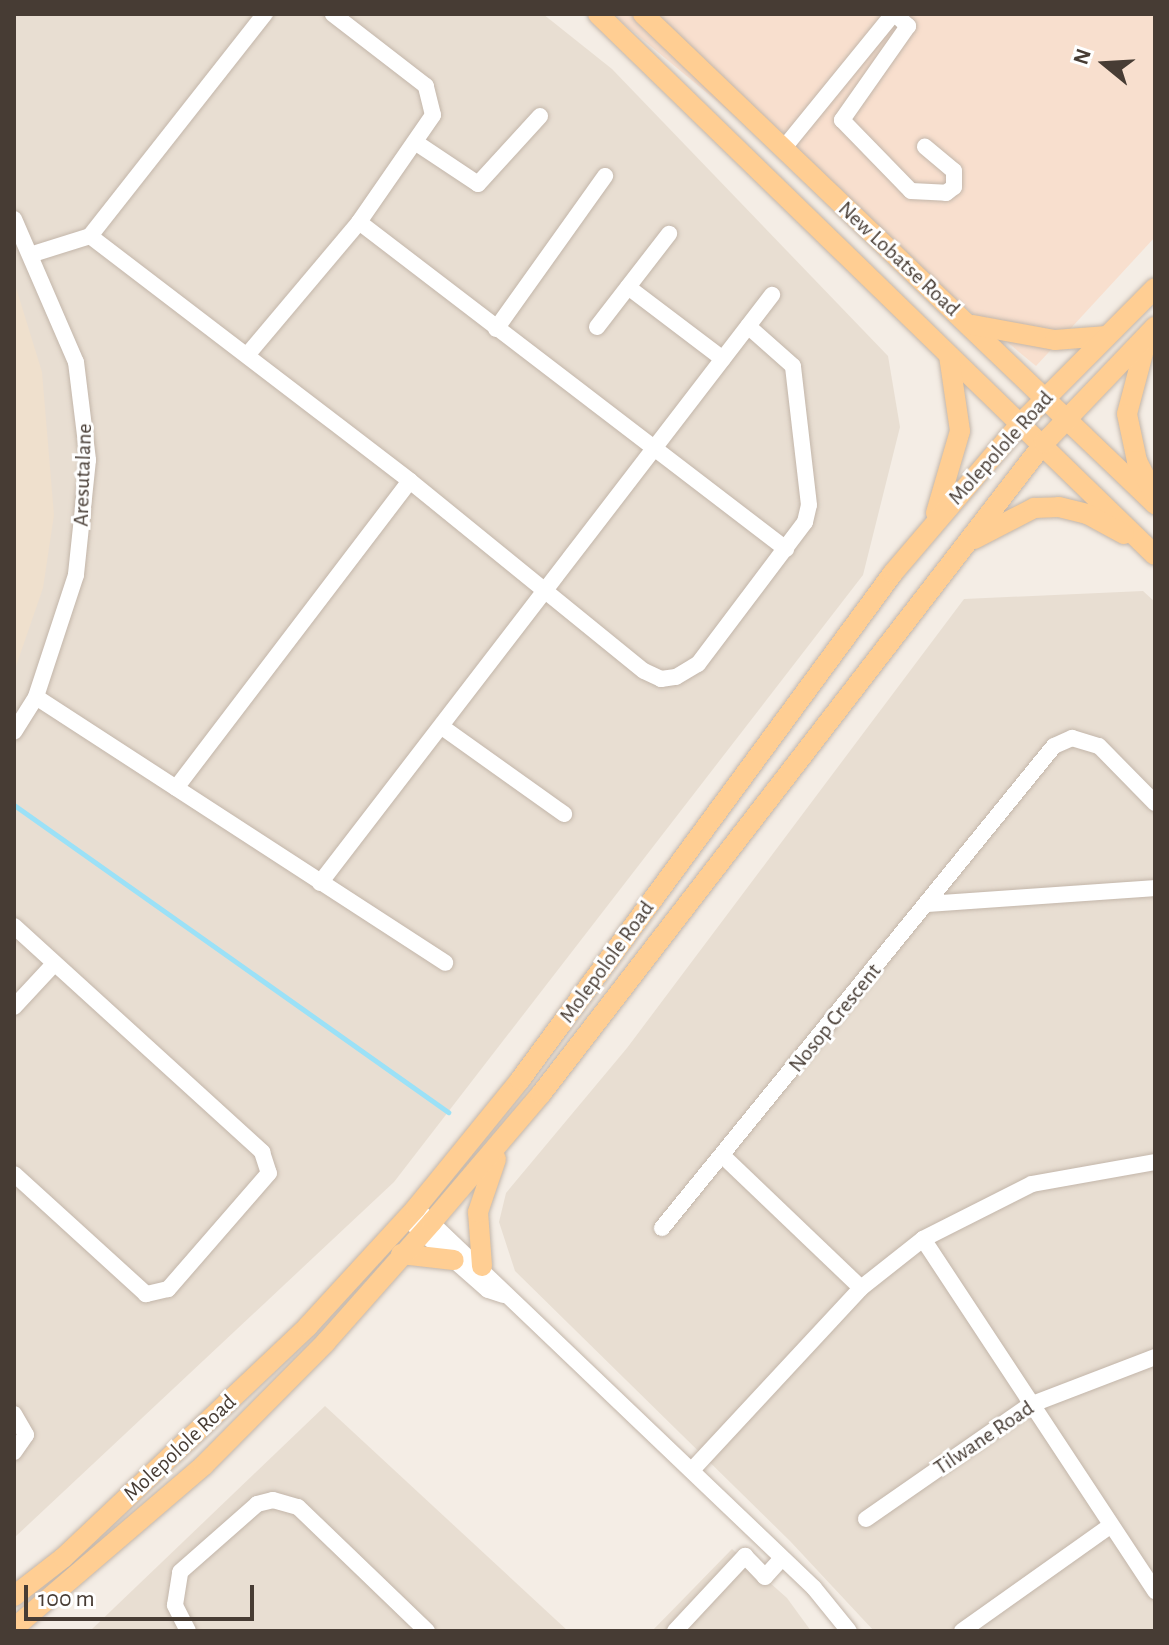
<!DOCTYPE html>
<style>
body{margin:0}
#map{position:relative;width:1169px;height:1645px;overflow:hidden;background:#f4ede5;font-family:"Alegreya Sans",sans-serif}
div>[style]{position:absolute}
.residential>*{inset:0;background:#e8ded2}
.commercial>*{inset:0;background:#f8dfce}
.education>*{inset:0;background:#efe0cd}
.stream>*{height:5px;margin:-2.5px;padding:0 2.5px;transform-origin:2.5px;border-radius:2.5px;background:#9be1f7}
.roads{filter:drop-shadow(0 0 2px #c3b6aa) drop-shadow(0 0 2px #c3b6aa)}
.minor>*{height:16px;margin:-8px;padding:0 8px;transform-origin:8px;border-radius:8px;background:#fff}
.major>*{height:20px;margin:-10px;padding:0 10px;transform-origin:10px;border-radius:10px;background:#ffce93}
span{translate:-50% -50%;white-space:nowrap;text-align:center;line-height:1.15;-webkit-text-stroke:6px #fff;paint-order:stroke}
.street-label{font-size:22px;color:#473c34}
.frame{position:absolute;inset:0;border:16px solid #473c34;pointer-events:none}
.north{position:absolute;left:1065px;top:24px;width:80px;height:80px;-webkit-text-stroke:6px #fff;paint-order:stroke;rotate:288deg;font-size:22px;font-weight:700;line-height:32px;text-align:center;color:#473c34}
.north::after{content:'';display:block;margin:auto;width:28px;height:36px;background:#473c34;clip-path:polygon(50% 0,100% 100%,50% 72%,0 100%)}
.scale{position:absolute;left:24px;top:1585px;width:230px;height:36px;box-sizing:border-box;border:4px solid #473c34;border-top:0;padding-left:10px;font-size:24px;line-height:28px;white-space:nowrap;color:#473c34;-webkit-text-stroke:6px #fff;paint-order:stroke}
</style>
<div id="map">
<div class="residential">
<div style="clip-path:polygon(14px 14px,543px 14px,612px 69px,888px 356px,900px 427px,863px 575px,394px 1182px,14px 1538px)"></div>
<div style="clip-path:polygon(1143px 591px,1155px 602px,1155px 1631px,874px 1631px,790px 1541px,515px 1271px,499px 1222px,506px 1193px,627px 1048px,964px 599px)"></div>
<div style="clip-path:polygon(325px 1406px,568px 1631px,90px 1631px)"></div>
<div style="clip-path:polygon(732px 1549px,787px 1598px,811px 1631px,652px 1631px)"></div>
</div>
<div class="commercial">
<div style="clip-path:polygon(612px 14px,1155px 14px,1155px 237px,1036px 366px)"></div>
</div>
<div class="education">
<div style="clip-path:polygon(14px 281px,42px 372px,54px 515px,43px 588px,14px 672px)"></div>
</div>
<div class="stream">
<div style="left:14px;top:805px;width:532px;rotate:35.27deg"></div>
</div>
<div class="roads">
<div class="minor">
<div style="left:895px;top:14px;width:18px;rotate:43deg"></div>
<div style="left:908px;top:26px;width:115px;rotate:125.1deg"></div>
<div style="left:842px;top:120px;width:99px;rotate:45.8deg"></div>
<div style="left:911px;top:191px;width:35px;rotate:3deg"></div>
<div style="left:946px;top:193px;width:10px;rotate:-37deg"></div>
<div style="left:954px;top:187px;width:16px;rotate:-90deg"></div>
<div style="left:954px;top:171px;width:38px;rotate:-140deg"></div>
<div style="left:418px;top:144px;width:72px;rotate:33.7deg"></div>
<div style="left:478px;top:184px;width:92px;rotate:-47.6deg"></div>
<div style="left:783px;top:149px;width:174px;rotate:-50.8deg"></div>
<div style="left:14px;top:219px;width:156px;rotate:66.6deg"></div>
<div style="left:76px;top:362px;width:99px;rotate:83deg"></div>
<div style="left:88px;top:460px;width:116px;rotate:96deg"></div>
<div style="left:76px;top:575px;width:128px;rotate:108.2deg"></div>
<div style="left:36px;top:697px;width:41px;rotate:122.2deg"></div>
<div style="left:359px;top:222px;width:538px;rotate:37.45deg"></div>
<div style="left:90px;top:236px;width:403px;rotate:37.4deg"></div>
<div style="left:410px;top:481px;width:301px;rotate:39.1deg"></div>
<div style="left:644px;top:671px;width:19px;rotate:25deg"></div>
<div style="left:661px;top:679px;width:15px;rotate:-8deg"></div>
<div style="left:676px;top:677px;width:26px;rotate:-31deg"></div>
<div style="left:698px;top:664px;width:178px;rotate:-53deg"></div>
<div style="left:805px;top:522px;width:17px;rotate:-77deg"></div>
<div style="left:809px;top:505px;width:140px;rotate:-96.6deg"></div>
<div style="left:793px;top:366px;width:60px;rotate:-138.4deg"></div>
<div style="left:33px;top:254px;width:60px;rotate:-17.5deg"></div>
<div style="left:90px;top:236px;width:283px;rotate:-51.8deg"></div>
<div style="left:628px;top:287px;width:119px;rotate:37.2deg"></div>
<div style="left:597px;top:327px;width:118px;rotate:-52.3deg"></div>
<div style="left:496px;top:329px;width:188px;rotate:-54.5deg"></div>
<div style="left:248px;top:354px;width:172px;rotate:-49.9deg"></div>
<div style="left:359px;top:222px;width:130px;rotate:-55.3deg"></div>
<div style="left:433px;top:115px;width:30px;rotate:-104deg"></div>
<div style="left:426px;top:86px;width:118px;rotate:-142.3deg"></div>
<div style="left:36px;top:697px;width:488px;rotate:33deg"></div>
<div style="left:442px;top:727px;width:150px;rotate:35.5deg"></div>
<div style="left:176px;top:788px;width:386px;rotate:-52.7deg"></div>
<div style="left:320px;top:883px;width:742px;rotate:-52.45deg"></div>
<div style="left:928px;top:904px;width:228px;rotate:-4deg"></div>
<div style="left:14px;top:926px;width:336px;rotate:42.3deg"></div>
<div style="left:262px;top:1152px;width:22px;rotate:72deg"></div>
<div style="left:269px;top:1173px;width:154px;rotate:131deg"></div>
<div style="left:168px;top:1289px;width:23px;rotate:167deg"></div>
<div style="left:146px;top:1294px;width:178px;rotate:-137.7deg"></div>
<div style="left:14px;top:1007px;width:59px;rotate:-47.1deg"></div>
<div style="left:723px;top:1156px;width:191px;rotate:43.7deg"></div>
<div style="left:416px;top:1208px;width:550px;rotate:43.67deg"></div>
<div style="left:814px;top:1588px;width:55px;rotate:50.9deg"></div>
<div style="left:414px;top:1225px;width:98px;rotate:41.3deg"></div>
<div style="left:488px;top:1290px;width:16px;rotate:18deg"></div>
<div style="left:662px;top:1228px;width:621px;rotate:-50.88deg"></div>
<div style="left:1054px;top:746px;width:20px;rotate:-24deg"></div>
<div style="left:1072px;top:738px;width:28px;rotate:17deg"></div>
<div style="left:1099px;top:746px;width:80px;rotate:45.5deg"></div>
<div style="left:923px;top:1239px;width:422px;rotate:56.6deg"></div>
<div style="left:14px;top:1414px;width:24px;rotate:60deg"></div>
<div style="left:26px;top:1435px;width:21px;rotate:125deg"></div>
<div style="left:692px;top:1470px;width:248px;rotate:-47.1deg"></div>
<div style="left:861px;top:1288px;width:79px;rotate:-38.3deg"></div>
<div style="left:923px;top:1239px;width:122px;rotate:-26.8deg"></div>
<div style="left:1032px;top:1184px;width:125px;rotate:-10.1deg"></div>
<div style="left:866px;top:1519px;width:200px;rotate:-34.8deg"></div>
<div style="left:1030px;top:1405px;width:134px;rotate:-21deg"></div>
<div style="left:188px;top:1631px;width:29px;rotate:-117deg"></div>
<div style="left:175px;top:1605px;width:33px;rotate:-81deg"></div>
<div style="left:180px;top:1572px;width:103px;rotate:-41.4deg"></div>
<div style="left:257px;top:1504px;width:16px;rotate:-14deg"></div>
<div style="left:273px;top:1500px;width:26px;rotate:16deg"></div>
<div style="left:298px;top:1507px;width:179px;rotate:43.9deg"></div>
<div style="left:675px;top:1631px;width:103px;rotate:-47deg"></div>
<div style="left:745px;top:1556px;width:29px;rotate:46deg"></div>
<div style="left:765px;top:1577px;width:25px;rotate:-48deg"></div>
<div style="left:962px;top:1631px;width:181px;rotate:-35.4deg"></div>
</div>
<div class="major">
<div style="left:598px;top:14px;width:776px;rotate:44.17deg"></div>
<div style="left:643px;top:14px;width:709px;rotate:43.74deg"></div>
<div style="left:973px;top:325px;width:83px;rotate:10.4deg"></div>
<div style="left:1055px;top:340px;width:52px;rotate:-4.4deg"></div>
<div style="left:1146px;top:342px;width:74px;rotate:104.8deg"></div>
<div style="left:1127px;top:414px;width:48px;rotate:78deg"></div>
<div style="left:1137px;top:461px;width:39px;rotate:63deg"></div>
<div style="left:936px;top:513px;width:85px;rotate:-73.7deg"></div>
<div style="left:960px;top:431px;width:76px;rotate:-98.3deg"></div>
<div style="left:974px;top:539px;width:68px;rotate:-27.3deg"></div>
<div style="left:1034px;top:508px;width:25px;rotate:-2deg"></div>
<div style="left:1059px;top:507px;width:29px;rotate:14deg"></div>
<div style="left:1087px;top:514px;width:42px;rotate:28.4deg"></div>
<div style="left:401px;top:1254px;width:53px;rotate:6.5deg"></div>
<div style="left:482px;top:1266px;width:54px;rotate:-94.2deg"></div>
<div style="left:478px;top:1212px;width:56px;rotate:-71.2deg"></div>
<div style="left:14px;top:1596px;width:62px;rotate:-37.8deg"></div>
<div style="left:63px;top:1558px;width:337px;rotate:-43.4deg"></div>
<div style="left:308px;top:1326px;width:160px;rotate:-47.5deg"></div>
<div style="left:416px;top:1208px;width:165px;rotate:-50.9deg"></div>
<div style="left:520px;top:1080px;width:629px;rotate:-53.66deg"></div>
<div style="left:893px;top:573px;width:197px;rotate:-49.5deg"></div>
<div style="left:1021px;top:423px;width:190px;rotate:-45.2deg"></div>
<div style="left:14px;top:1628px;width:250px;rotate:-40.6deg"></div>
<div style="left:204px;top:1465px;width:173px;rotate:-45.2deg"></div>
<div style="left:326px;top:1342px;width:160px;rotate:-48.5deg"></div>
<div style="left:432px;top:1222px;width:168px;rotate:-49.6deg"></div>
<div style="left:541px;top:1094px;width:823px;rotate:-52.31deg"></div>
<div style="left:1044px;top:443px;width:161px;rotate:-46.3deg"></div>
</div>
</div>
<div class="street-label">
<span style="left:899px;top:259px;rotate:43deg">New Lobatse Road</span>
<span style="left:1001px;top:448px;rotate:-48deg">Molepolole Road</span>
<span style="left:83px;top:475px;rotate:-88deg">Aresutalane</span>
<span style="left:607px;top:962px;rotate:-54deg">Molepolole Road</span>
<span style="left:835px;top:1018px;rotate:-51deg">Nosop Crescent</span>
<span style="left:984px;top:1438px;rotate:-34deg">Tilwane Road</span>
<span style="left:180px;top:1448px;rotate:-43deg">Molepolole Road</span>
</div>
<div class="frame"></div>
<div class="north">N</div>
<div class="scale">100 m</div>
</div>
